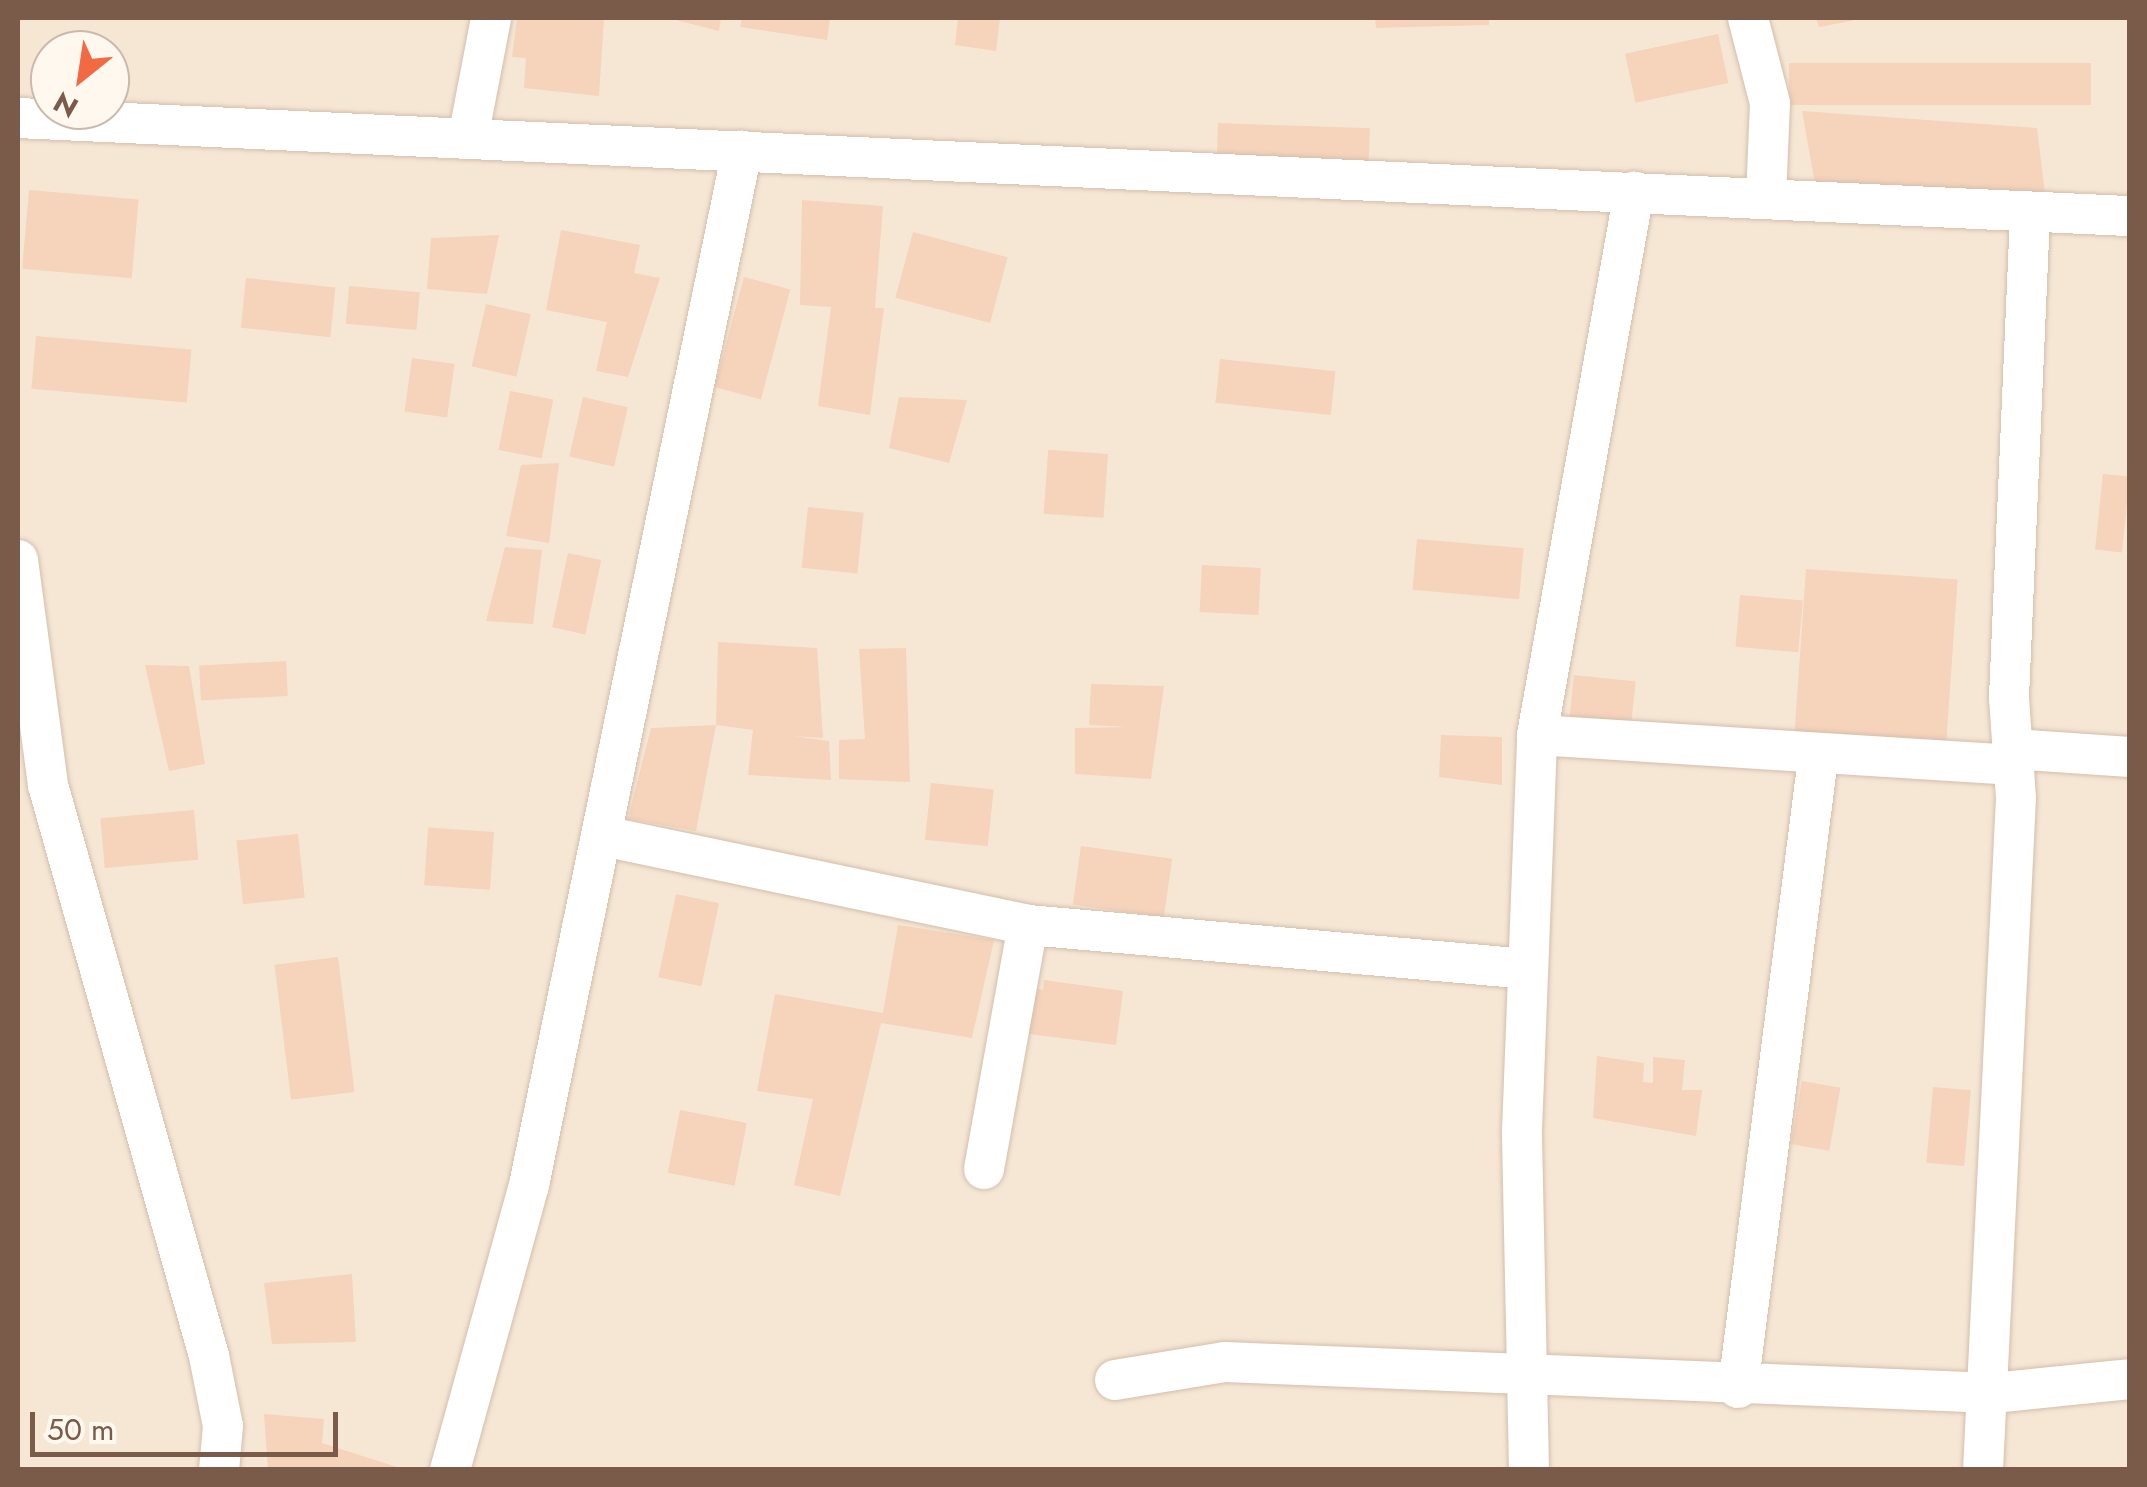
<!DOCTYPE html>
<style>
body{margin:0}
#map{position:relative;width:2147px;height:1487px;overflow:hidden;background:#fef5e6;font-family:Jost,sans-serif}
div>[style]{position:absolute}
.residential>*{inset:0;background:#f6e7d4}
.building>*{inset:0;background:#f6d3bb;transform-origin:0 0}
.roads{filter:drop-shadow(0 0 2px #d4bead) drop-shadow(0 0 2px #d4bead)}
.street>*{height:40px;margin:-20px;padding:0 20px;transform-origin:20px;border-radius:20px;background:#fff}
span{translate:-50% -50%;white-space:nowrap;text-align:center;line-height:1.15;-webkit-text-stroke:9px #fff8ee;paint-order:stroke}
.frame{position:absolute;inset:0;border:20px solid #7a5a48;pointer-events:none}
.north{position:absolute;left:30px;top:30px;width:100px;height:100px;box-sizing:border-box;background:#fff8ee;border:2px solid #cab9ac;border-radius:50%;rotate:210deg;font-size:28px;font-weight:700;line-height:40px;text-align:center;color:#7a5a48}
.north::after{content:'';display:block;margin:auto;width:35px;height:45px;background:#f16a42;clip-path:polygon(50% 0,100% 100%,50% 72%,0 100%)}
.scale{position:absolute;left:30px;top:1412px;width:308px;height:45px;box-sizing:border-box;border:5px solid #7a5a48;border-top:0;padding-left:12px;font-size:30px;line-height:35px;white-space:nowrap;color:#7a5a48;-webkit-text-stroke:8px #fff8ee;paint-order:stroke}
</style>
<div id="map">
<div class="residential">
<div style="clip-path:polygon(evenodd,18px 18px,2129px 18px,2129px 1469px,18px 1469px,18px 18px,50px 50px,110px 50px,110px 110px,50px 110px,50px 50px)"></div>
</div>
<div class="building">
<div style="clip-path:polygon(517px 18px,604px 18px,599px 96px,524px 88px,526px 58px,512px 57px)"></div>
<div style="clip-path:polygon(668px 18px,721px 18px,719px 31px)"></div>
<div style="clip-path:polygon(742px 18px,830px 18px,827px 40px,740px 27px)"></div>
<div style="clip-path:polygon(958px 18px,1000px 18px,996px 51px,955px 45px)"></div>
<div style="clip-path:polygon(1375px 18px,1489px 18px,1489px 25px,1376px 28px)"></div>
<div style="clip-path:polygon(1816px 18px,1861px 18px,1861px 19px,1819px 27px)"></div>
<div style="left:1718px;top:34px;width:50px;height:95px;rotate:78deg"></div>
<div style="left:2091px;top:63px;width:42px;height:302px;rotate:90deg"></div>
<div style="clip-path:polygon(1802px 111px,2037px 128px,2046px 202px,1816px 189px)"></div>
<div style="left:1218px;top:123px;width:152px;height:36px;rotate:2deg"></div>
<div style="left:29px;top:190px;width:110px;height:79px;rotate:5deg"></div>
<div style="clip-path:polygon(802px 200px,883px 206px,875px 308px,884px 308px,870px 415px,818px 406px,831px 307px,800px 305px)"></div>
<div style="clip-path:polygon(561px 230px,640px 245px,634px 273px,660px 278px,628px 377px,596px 371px,607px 322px,546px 310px)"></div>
<div style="left:913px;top:232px;width:98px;height:68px;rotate:15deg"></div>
<div style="clip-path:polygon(499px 235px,487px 294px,427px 289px,431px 238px)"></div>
<div style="left:744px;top:277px;width:48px;height:114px;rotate:15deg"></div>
<div style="left:246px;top:278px;width:90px;height:50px;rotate:6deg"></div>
<div style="left:349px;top:286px;width:71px;height:38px;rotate:5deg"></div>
<div style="left:486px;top:304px;width:46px;height:64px;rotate:13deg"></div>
<div style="left:36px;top:336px;width:156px;height:53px;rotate:5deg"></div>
<div style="left:412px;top:358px;width:43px;height:54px;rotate:8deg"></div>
<div style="left:1220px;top:359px;width:116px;height:44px;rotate:6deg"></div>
<div style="left:510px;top:391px;width:44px;height:60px;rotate:11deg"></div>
<div style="left:583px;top:397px;width:46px;height:61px;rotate:13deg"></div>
<div style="clip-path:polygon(899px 397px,967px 400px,949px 463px,889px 448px)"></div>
<div style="left:1108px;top:454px;width:64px;height:60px;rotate:94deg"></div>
<div style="clip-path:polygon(559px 463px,549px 543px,506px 536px,521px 465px)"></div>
<div style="left:2103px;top:474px;width:27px;height:76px;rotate:6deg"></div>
<div style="left:808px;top:507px;width:56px;height:61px;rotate:6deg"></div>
<div style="left:1417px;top:539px;width:107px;height:51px;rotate:5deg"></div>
<div style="clip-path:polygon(505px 547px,542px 550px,533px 624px,486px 621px)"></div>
<div style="left:568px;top:553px;width:34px;height:76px;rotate:12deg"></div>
<div style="left:1202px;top:565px;width:59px;height:47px;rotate:3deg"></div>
<div style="left:1806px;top:569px;width:152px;height:174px;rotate:4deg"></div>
<div style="left:1740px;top:595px;width:63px;height:52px;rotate:5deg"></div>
<div style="clip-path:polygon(718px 642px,817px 648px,823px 738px,793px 736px,829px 741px,831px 780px,748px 775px,753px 730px,716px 725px)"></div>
<div style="clip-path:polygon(906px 648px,910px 782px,839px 779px,839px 740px,865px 739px,859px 649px)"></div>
<div style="left:286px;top:661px;width:35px;height:87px;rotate:87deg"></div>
<div style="clip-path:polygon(145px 665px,189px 666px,205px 764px,169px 771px)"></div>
<div style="left:1574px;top:675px;width:62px;height:51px;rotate:6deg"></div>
<div style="clip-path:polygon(1091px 684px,1164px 686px,1151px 779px,1075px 774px,1075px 728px,1128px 727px,1089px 725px)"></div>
<div style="clip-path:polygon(716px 725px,696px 831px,628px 819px,651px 728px)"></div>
<div style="clip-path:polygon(1441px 735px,1502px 737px,1502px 785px,1439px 777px)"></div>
<div style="left:931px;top:783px;width:63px;height:57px;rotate:6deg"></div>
<div style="left:194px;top:810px;width:50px;height:94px;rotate:85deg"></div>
<div style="left:494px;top:832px;width:58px;height:66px;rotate:94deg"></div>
<div style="left:298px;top:834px;width:64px;height:62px;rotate:84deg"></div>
<div style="left:1081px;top:846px;width:92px;height:59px;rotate:8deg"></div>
<div style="left:676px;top:894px;width:44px;height:85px;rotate:12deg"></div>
<div style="clip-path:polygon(898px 925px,994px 940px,972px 1038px,881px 1023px,840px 1196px,794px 1185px,813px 1099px,757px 1091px,775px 994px,883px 1013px)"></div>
<div style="left:338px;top:957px;width:136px;height:64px;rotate:83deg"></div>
<div style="clip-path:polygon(1044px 980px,1123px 991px,1116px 1045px,1021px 1033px,1025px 986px,1043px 990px)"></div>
<div style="clip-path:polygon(1597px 1056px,1644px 1063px,1643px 1082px,1653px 1083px,1653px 1057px,1685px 1060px,1682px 1090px,1702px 1090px,1696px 1136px,1593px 1118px)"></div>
<div style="left:1802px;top:1081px;width:39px;height:64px;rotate:10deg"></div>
<div style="left:1933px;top:1087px;width:38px;height:76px;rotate:5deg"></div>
<div style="left:680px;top:1110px;width:68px;height:64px;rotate:11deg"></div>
<div style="clip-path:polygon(352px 1274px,356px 1342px,272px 1344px,264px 1283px)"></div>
<div style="clip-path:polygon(264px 1414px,324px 1419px,322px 1443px,406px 1470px,268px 1470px)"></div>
</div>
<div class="roads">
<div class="street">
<div style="left:1748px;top:18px;width:88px;rotate:75.5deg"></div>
<div style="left:1770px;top:103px;width:96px;rotate:92.4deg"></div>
<div style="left:18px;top:118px;width:2114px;rotate:2.66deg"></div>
<div style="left:468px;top:138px;width:122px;rotate:-79.1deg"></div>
<div style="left:18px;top:560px;width:227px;rotate:82.4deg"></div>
<div style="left:48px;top:785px;width:593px;rotate:74.25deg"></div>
<div style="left:209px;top:1356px;width:71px;rotate:78.7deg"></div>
<div style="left:223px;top:1426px;width:44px;rotate:95.2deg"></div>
<div style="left:1537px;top:735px;width:478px;rotate:3.6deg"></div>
<div style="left:2012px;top:749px;width:118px;rotate:3.9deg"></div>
<div style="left:603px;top:836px;width:434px;rotate:11.8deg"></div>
<div style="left:1028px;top:925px;width:502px;rotate:5.03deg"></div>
<div style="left:984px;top:1169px;width:248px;rotate:-79.8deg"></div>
<div style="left:1115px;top:1380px;width:111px;rotate:-9.3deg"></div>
<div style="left:1225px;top:1362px;width:769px;rotate:2.31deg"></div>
<div style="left:1993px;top:1393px;width:138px;rotate:-5.8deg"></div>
<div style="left:1738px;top:1388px;width:635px;rotate:-82.76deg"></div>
<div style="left:450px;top:1470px;width:296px;rotate:-74.5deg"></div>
<div style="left:529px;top:1185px;width:1056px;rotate:-78.36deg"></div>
<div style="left:1529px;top:1470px;width:339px;rotate:-91.2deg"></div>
<div style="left:1522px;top:1131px;width:396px;rotate:-87.8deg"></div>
<div style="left:1537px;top:735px;width:552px;rotate:-79.87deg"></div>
<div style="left:1983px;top:1470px;width:673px;rotate:-87.19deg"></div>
<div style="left:2016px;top:798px;width:101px;rotate:-94deg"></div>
<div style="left:2009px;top:697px;width:486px;rotate:-87.5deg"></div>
</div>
</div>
<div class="frame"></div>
<div class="north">N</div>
<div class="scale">50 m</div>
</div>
